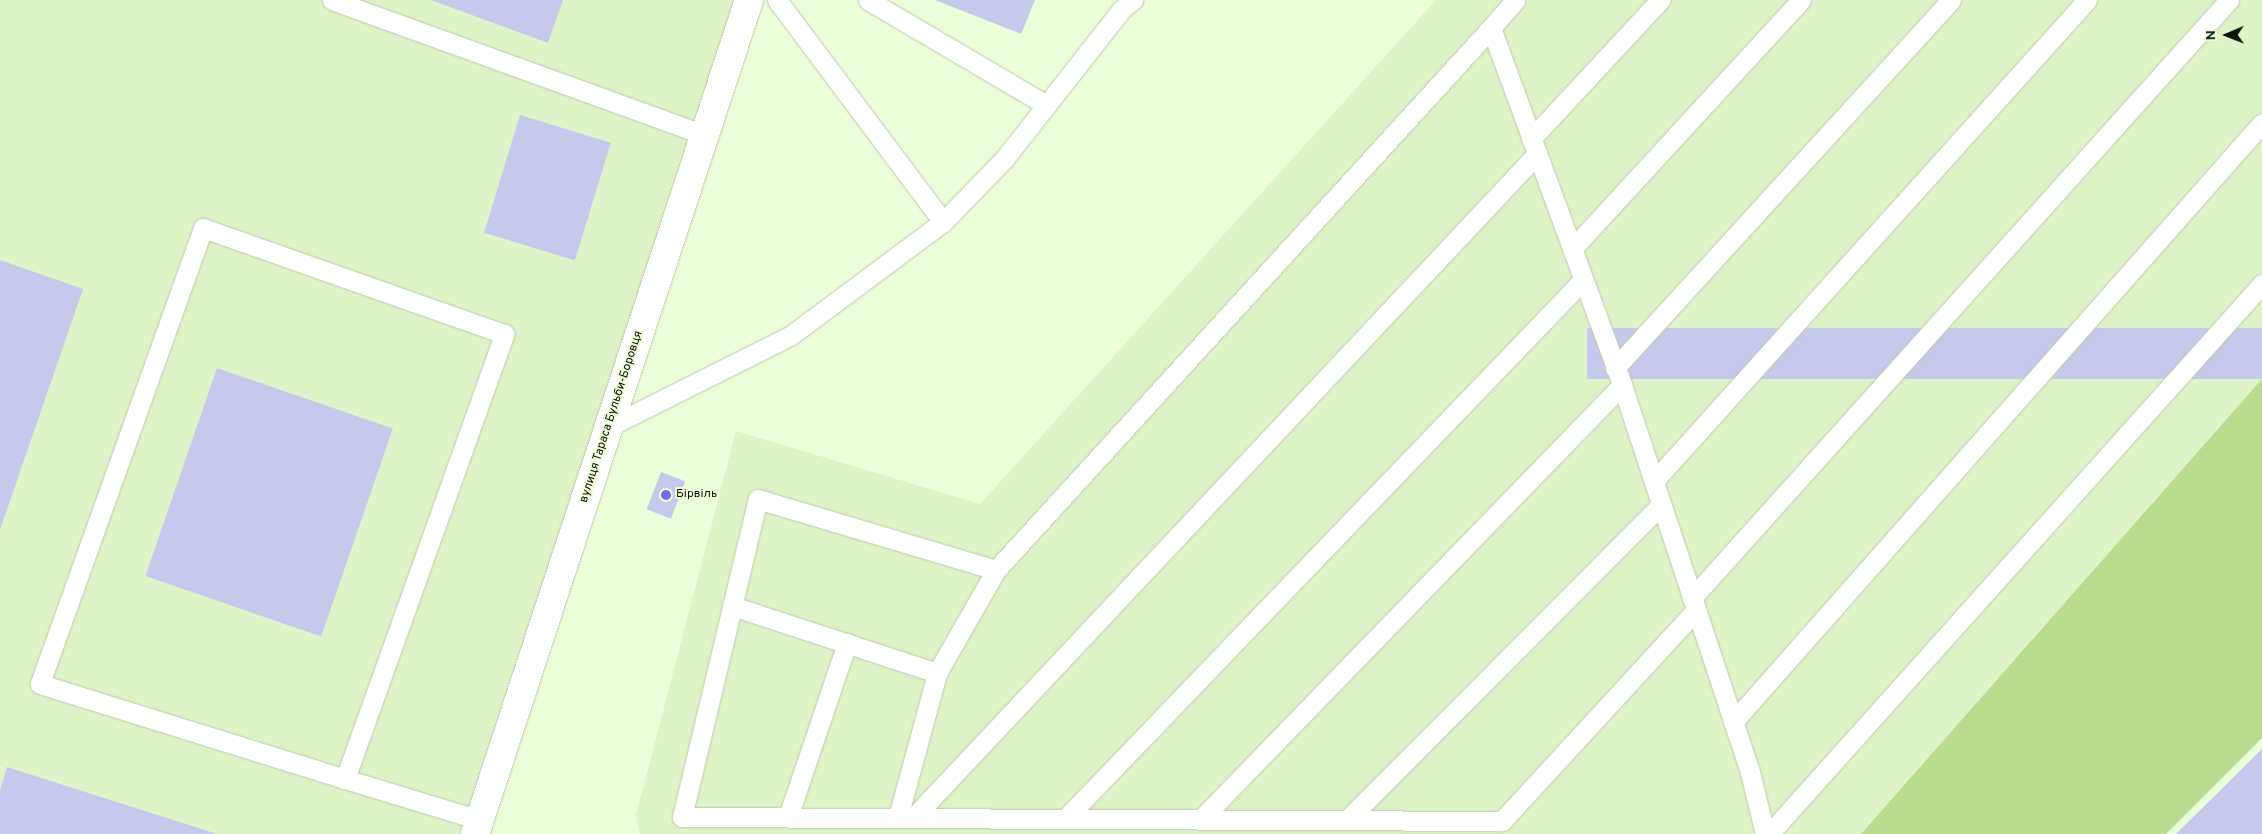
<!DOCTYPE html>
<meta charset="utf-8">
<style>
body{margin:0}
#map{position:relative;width:2262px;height:834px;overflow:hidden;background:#ecfdda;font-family:Overpass,sans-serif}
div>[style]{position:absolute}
.built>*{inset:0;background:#dff3c9}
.green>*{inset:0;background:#b9dd8f}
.building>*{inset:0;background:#c7c9ec;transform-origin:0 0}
.roads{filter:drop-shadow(0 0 1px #bca) drop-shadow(0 0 1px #bca)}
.lane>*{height:19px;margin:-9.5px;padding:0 9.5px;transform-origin:9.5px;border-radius:9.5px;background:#fff}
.secondary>*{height:28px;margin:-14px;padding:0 14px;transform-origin:14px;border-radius:14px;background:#fff}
.dots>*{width:14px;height:14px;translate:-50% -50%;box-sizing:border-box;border:2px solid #ecfdda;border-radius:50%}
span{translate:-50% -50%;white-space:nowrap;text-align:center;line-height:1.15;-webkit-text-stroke:4px #ecfdda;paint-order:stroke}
.street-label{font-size:12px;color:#101509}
.poi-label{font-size:12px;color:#101509}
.left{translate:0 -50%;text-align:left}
.north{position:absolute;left:2202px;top:10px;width:50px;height:50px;-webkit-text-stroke:4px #ecfdda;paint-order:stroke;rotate:269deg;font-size:14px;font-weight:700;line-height:20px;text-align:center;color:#101509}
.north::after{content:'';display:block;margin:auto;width:18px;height:22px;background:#101509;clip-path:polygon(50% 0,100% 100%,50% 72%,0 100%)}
</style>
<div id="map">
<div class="built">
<div style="clip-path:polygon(0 0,749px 0,475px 834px,0 834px)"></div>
<div style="clip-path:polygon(1436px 0,2262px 0,2262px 599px,2160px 496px,1861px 834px,640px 834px,636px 815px,736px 431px,980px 504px)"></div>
</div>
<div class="green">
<div style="clip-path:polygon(2262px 379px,2262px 738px,2166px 834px,1861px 834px)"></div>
</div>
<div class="building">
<div style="clip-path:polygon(431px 0,563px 0,548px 43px)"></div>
<div style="clip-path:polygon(935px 0,1035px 0,1021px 34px)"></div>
<div style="left:520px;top:115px;width:95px;height:123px;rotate:17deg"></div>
<div style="clip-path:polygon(0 260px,83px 289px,0 530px)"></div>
<div style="left:2262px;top:328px;width:51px;height:675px;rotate:90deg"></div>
<div style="left:217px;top:368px;width:186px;height:220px;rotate:19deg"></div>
<div style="left:661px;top:472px;width:26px;height:40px;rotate:21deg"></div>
<div style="clip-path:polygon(2262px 749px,2262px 834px,2176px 834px)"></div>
<div style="clip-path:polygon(7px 767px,217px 834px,0 834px,0 791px)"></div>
</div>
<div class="roads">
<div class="lane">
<div style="left:332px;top:0;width:397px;rotate:19.9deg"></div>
<div style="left:777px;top:0;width:277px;rotate:53.2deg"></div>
<div style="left:868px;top:0;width:207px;rotate:30.5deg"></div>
<div style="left:1491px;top:28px;width:37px;rotate:-49deg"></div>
<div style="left:1531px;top:139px;width:190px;rotate:-47.1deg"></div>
<div style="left:1572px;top:249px;width:338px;rotate:-47.4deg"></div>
<div style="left:1615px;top:368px;width:498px;rotate:-47.6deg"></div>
<div style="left:610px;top:426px;width:201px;rotate:-26.6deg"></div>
<div style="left:790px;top:336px;width:191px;rotate:-36.7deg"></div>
<div style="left:943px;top:222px;width:89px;rotate:-45.9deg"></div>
<div style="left:1005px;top:158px;width:188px;rotate:-51.9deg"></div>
<div style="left:1121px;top:10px;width:16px;rotate:-40deg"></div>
<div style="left:1654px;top:481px;width:647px;rotate:-48.01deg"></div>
<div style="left:1692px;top:598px;width:804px;rotate:-48.08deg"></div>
<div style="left:732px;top:606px;width:216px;rotate:18.1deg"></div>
<div style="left:1696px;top:610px;width:287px;rotate:132.6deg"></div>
<div style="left:1502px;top:821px;width:820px;rotate:-179.72deg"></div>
<div style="left:682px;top:817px;width:327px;rotate:-76.6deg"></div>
<div style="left:758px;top:499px;width:248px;rotate:16.6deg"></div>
<div style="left:996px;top:570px;width:734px;rotate:-47.6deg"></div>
<div style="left:1491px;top:28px;width:380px;rotate:69.8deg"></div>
<div style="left:1622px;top:385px;width:408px;rotate:71.7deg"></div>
<div style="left:1750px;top:772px;width:64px;rotate:76.4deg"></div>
<div style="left:1733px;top:722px;width:799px;rotate:-48.55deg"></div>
<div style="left:345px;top:779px;width:473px;rotate:-70.3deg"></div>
<div style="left:504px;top:334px;width:319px;rotate:-160.6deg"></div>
<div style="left:203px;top:228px;width:484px;rotate:109.7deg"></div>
<div style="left:40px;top:684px;width:319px;rotate:17.3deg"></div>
<div style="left:345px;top:779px;width:141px;rotate:16.9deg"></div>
<div style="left:788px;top:817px;width:184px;rotate:-71.3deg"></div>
<div style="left:898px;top:817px;width:149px;rotate:-74.8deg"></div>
<div style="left:937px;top:673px;width:119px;rotate:-60.2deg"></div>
<div style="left:913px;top:818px;width:911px;rotate:-46.78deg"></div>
<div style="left:1066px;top:818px;width:746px;rotate:-46.14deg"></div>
<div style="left:1201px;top:819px;width:605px;rotate:-45.87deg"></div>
<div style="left:1347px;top:820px;width:445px;rotate:-45.1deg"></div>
<div style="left:1769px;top:834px;width:739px;rotate:-48.13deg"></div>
</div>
<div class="secondary">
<div style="left:475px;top:834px;width:878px;rotate:-71.81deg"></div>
</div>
</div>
<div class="dots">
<div style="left:666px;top:495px;background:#756be6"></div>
</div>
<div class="street-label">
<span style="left:612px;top:417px;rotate:-72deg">вулиця Тараса Бульби-Боровця</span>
</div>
<div class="poi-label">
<span class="left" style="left:676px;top:495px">Бірвіль</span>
</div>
<div class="north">N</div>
</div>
